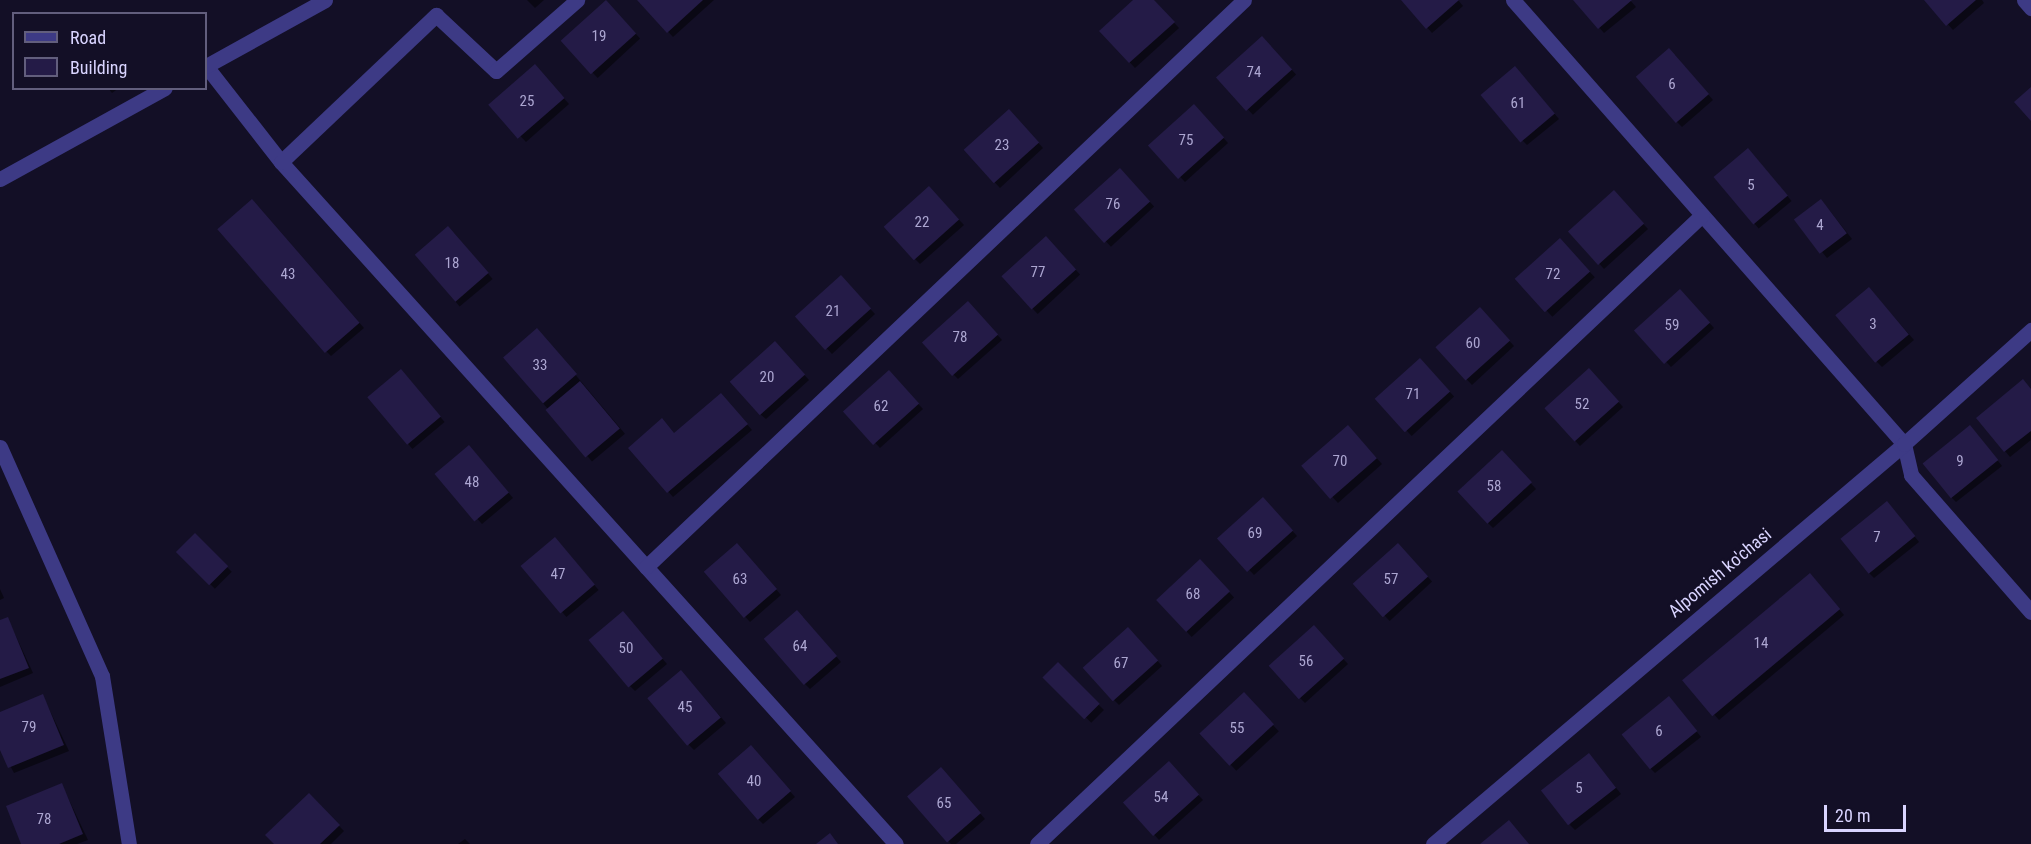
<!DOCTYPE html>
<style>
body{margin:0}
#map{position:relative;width:2031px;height:844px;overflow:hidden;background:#130f26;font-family:"Roboto Condensed",sans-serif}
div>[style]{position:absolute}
.shadow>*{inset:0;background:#0007;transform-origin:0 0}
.building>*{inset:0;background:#241b47;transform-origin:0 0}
.minor>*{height:15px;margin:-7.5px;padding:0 7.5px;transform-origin:7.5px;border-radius:7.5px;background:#3d3a85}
span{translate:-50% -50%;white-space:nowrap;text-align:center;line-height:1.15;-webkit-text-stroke:4.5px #130f26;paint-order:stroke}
.number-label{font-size:15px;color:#aca6d1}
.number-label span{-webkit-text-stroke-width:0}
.street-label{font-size:18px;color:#d9d4ff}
.legend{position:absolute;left:12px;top:12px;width:195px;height:78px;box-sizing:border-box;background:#130f26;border:2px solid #625e7d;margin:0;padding:8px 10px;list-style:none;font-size:18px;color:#d9d4ff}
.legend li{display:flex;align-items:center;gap:12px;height:30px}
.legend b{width:30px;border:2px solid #625e7d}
.scale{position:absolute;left:1824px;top:805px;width:82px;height:27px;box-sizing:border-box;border:3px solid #d9d4ff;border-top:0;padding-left:8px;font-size:18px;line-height:21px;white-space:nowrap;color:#d9d4ff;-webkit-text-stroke:4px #130f26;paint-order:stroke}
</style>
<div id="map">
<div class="shadow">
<div style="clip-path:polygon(527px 0,544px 0,535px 8px)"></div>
<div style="clip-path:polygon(639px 0,714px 0,673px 37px)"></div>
<div style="clip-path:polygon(1135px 0,1153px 0,1179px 28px,1135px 68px,1101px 31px)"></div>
<div style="clip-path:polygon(1403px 0,1458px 0,1463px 6px,1432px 33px)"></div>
<div style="clip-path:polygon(1575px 0,1630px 0,1636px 7px,1604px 33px)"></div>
<div style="clip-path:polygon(1926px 0,1982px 0,1984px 3px,1953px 30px)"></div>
<div style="left:606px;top:2px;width:50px;height:58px;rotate:47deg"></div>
<div style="left:1262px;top:38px;width:50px;height:59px;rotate:47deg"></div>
<div style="clip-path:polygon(1675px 55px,1713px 100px,1682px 127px,1677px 122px)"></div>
<div style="clip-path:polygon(540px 72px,569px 104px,526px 142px,492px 106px)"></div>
<div style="clip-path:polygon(1520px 73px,1559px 119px,1527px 145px,1522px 140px)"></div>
<div style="clip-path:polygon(108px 88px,119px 88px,112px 93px)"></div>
<div style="clip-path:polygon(1199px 111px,1228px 143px,1185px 182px,1150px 145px)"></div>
<div style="clip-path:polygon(1015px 117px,1043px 148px,1000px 188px,966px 151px)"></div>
<div style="left:1753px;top:155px;width:60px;height:43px;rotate:50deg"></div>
<div style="left:1120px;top:170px;width:50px;height:59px;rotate:47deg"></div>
<div style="clip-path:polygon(929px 188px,964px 225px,920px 264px,915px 259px)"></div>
<div style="clip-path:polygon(1619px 198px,1648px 229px,1604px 269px,1570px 231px)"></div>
<div style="clip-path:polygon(258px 206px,364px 328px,331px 356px,326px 351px)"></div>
<div style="clip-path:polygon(1826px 206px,1852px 239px,1827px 258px,1796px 220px)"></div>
<div style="left:454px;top:233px;width:60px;height:43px;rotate:50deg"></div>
<div style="left:1046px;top:238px;width:50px;height:58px;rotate:47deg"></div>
<div style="left:1560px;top:240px;width:51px;height:58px;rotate:47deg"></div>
<div style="clip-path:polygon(846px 283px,875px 314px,832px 354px,798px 317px)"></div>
<div style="clip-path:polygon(1875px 295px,1914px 340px,1882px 367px,1877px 362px)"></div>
<div style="clip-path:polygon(1685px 296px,1714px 328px,1671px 367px,1636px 330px)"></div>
<div style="clip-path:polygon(973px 308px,1002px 340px,958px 379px,953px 374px)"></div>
<div style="clip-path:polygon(1485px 314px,1514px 346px,1472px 385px,1437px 348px)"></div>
<div style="left:542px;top:335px;width:129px;height:43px;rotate:50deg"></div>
<div style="clip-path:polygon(775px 343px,809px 380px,766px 419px,760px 414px)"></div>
<div style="left:1420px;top:360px;width:50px;height:58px;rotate:47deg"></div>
<div style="clip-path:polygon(1594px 375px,1623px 407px,1580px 446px,1546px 409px)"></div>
<div style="left:406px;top:376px;width:60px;height:42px;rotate:50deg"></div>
<div style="clip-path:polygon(894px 378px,923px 409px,880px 448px,845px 411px)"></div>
<div style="clip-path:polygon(2031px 390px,2031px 440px,2010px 457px,2005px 451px)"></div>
<div style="clip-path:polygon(726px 400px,752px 430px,673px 497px,630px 448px,675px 435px)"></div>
<div style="clip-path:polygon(1353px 432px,1382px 464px,1338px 503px,1304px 466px)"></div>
<div style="clip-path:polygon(1975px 432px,2002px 466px,1956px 502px,1951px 497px)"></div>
<div style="clip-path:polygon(474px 452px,513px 498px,482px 524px,437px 474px)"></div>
<div style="clip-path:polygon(1507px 457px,1536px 489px,1493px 528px,1488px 523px)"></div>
<div style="clip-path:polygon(1268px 504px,1297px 536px,1254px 575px,1219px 538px)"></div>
<div style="clip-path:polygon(1892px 508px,1919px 542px,1874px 578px,1869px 573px)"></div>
<div style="left:195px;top:535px;width:52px;height:24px;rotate:45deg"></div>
<div style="left:560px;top:544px;width:60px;height:42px;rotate:50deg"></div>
<div style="left:1398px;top:545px;width:50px;height:58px;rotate:47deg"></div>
<div style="clip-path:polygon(742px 550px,781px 595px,750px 622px,705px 572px)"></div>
<div style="left:1200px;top:561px;width:50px;height:58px;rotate:47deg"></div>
<div style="clip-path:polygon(1815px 580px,1844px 615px,1719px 720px,1684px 680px)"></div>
<div style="clip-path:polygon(0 589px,4px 598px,0 600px)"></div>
<div style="clip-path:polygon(803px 617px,841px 662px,810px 689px,805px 684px)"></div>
<div style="clip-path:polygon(8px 619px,33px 673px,0 687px,0 622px)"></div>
<div style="clip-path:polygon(628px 619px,667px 664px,635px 691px,630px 686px)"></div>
<div style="clip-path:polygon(1319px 633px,1348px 664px,1305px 703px,1300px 698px)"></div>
<div style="clip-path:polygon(1134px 634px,1162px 666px,1119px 705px,1114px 700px)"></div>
<div style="left:1058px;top:664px;width:65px;height:18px;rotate:45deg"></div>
<div style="clip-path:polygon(687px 678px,726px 723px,694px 750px,689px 745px)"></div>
<div style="left:1244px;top:694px;width:51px;height:58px;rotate:47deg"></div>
<div style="clip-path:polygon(43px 696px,69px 751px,14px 773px,0 746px,0 713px)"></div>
<div style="clip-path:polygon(1674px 703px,1701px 737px,1655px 773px,1650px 768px)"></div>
<div style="clip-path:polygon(756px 752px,795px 797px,763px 824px,758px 819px)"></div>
<div style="clip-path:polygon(1594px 760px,1621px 794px,1575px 830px,1570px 825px)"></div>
<div style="clip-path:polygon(1174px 769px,1203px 800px,1159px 840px,1125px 802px)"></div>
<div style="clip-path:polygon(946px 774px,985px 819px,956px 844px,951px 844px,909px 796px)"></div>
<div style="clip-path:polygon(62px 785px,88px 840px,77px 844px,22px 844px)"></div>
<div style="clip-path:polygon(309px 795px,344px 831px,331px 844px,276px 844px)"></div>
<div style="clip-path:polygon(465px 839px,470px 844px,458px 844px)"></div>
</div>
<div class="building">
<div style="left:606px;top:0;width:45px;height:61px;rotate:48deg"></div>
<div style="clip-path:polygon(637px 0,703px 0,667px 33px)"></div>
<div style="clip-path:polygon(1133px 0,1154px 0,1175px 22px,1129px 63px,1099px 31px)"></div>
<div style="clip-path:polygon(1401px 0,1459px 0,1426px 29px)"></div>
<div style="clip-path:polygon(1573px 0,1632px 0,1598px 29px)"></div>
<div style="clip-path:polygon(1924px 0,1976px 0,1946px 26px)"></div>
<div style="left:1262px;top:36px;width:45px;height:62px;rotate:48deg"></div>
<div style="left:1669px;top:48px;width:61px;height:44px;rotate:49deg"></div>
<div style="left:535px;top:64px;width:45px;height:62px;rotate:49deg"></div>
<div style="left:1515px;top:66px;width:62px;height:45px;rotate:50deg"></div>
<div style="clip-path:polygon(2031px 87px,2031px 121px,2014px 102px)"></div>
<div style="left:1194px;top:104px;width:45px;height:62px;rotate:48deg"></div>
<div style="left:1009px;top:109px;width:45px;height:61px;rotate:48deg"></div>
<div style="left:1748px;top:148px;width:62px;height:45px;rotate:50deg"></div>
<div style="left:1120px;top:168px;width:45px;height:62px;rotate:48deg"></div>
<div style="left:929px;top:186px;width:45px;height:61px;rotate:48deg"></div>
<div style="left:1614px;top:190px;width:45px;height:62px;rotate:48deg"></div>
<div style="left:252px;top:199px;width:164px;height:46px;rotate:49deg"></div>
<div style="left:1821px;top:199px;width:43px;height:34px;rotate:53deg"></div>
<div style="left:448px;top:226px;width:62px;height:44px;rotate:49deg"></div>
<div style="left:1046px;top:236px;width:45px;height:60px;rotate:48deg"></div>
<div style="left:1560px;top:238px;width:45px;height:61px;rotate:48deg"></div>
<div style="left:841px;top:275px;width:45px;height:62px;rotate:48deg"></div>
<div style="left:1869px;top:287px;width:62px;height:44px;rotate:50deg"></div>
<div style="left:1680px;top:289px;width:45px;height:62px;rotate:48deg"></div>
<div style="left:968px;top:301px;width:45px;height:62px;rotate:48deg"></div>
<div style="left:1480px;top:307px;width:45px;height:60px;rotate:48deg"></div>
<div style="left:537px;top:328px;width:61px;height:45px;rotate:49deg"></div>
<div style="left:775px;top:341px;width:45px;height:61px;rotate:48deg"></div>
<div style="left:1420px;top:358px;width:45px;height:61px;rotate:48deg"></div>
<div style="left:1589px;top:368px;width:45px;height:60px;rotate:48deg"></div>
<div style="left:401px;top:369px;width:62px;height:44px;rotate:50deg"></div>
<div style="left:889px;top:370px;width:45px;height:62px;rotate:48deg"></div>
<div style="clip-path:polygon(2023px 379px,2031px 389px,2031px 431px,2004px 452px,1976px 418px)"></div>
<div style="left:580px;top:381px;width:62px;height:45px;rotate:50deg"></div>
<div style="clip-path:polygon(721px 393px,748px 424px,667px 493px,628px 448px,662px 418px,674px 433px)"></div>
<div style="left:1348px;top:425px;width:44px;height:62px;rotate:49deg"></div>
<div style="left:1970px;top:425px;width:45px;height:61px;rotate:51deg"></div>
<div style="left:469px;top:445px;width:62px;height:45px;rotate:50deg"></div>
<div style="left:1502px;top:450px;width:44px;height:61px;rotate:47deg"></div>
<div style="left:1263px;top:497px;width:45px;height:62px;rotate:48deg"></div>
<div style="left:1887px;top:501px;width:45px;height:60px;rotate:51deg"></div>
<div style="left:195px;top:533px;width:47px;height:27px;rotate:45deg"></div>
<div style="left:555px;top:537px;width:62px;height:45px;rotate:50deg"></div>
<div style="left:737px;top:543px;width:61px;height:44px;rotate:49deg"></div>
<div style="left:1398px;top:543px;width:45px;height:61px;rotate:48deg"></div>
<div style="left:1200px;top:559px;width:44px;height:60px;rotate:47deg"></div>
<div style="left:1810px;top:573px;width:47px;height:167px;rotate:50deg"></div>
<div style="left:797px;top:610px;width:61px;height:44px;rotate:49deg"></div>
<div style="left:623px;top:611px;width:62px;height:45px;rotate:50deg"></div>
<div style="clip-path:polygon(8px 617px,29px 668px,0 679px,0 620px)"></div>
<div style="left:1314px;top:625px;width:45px;height:61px;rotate:48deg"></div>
<div style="left:1128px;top:627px;width:45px;height:61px;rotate:48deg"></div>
<div style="left:1058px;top:662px;width:59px;height:22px;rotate:45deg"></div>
<div style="left:681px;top:670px;width:62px;height:44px;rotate:50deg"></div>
<div style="left:1244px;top:692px;width:44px;height:61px;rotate:47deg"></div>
<div style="clip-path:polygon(43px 694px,64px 745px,8px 768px,0 750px,0 712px)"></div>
<div style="left:1669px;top:696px;width:45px;height:61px;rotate:51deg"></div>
<div style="left:751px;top:745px;width:61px;height:44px;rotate:49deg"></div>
<div style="left:1589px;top:753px;width:44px;height:61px;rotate:52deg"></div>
<div style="left:1169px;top:761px;width:45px;height:62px;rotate:48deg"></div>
<div style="left:941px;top:767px;width:61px;height:45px;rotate:49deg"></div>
<div style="clip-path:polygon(62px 783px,83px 834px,59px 844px,21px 844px,6px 806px)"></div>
<div style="clip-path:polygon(309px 793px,340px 825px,320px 844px,274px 844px,265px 835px)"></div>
<div style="clip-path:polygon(1509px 820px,1529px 844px,1480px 844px)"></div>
<div style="clip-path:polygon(830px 833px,838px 844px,816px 844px)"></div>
</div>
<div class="minor">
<div style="left:1513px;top:0;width:592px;rotate:48.63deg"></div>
<div style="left:1904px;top:444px;width:32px;rotate:77deg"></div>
<div style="left:1911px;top:475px;width:182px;rotate:48.8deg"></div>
<div style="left:2024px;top:0;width:11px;rotate:49deg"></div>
<div style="left:206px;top:66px;width:122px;rotate:52deg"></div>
<div style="left:281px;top:162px;width:918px;rotate:47.96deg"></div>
<div style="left:206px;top:66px;width:136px;rotate:-29deg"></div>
<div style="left:281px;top:162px;width:214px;rotate:-43.5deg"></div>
<div style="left:436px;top:15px;width:82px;rotate:43deg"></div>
<div style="left:496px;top:71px;width:108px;rotate:-41.2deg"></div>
<div style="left:0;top:179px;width:188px;rotate:-28.9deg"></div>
<div style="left:0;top:447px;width:251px;rotate:66deg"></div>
<div style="left:102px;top:676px;width:170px;rotate:80.9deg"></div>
<div style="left:646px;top:567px;width:824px;rotate:-43.48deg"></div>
<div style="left:1037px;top:844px;width:915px;rotate:-43.41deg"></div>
<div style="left:1433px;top:844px;width:618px;rotate:-40.34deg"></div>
<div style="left:1904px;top:444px;width:171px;rotate:-41.9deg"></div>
</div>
<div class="number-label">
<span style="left:599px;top:37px">19</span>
<span style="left:1254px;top:73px">74</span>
<span style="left:1672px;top:85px">6</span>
<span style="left:527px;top:102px">25</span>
<span style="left:1518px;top:104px">61</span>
<span style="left:1186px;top:141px">75</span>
<span style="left:1002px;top:146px">23</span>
<span style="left:1751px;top:186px">5</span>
<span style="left:1113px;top:205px">76</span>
<span style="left:922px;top:223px">22</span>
<span style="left:1820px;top:226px">4</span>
<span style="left:452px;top:264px">18</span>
<span style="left:1038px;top:273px">77</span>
<span style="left:288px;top:275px">43</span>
<span style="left:1553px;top:275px">72</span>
<span style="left:833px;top:312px">21</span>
<span style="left:1873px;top:325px">3</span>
<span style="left:1672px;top:326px">59</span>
<span style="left:960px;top:338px">78</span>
<span style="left:1473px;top:344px">60</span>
<span style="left:540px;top:366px">33</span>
<span style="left:767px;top:378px">20</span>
<span style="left:1413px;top:395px">71</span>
<span style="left:1582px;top:405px">52</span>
<span style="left:881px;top:407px">62</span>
<span style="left:1340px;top:462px">70</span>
<span style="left:1960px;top:462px">9</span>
<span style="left:472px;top:483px">48</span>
<span style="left:1494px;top:487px">58</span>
<span style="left:1255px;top:534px">69</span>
<span style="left:1877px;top:538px">7</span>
<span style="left:558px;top:575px">47</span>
<span style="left:740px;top:580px">63</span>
<span style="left:1391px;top:580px">57</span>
<span style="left:1193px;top:595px">68</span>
<span style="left:1761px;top:644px">14</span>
<span style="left:800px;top:647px">64</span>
<span style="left:626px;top:649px">50</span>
<span style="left:1306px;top:662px">56</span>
<span style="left:1121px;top:664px">67</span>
<span style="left:685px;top:708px">45</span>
<span style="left:29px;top:728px">79</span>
<span style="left:1237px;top:729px">55</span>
<span style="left:1659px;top:732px">6</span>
<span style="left:754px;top:782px">40</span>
<span style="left:1579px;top:789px">5</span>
<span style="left:1161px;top:798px">54</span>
<span style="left:944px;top:804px">65</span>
<span style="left:44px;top:820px">78</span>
</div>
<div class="street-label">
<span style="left:1720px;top:573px;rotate:-40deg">Alpomish ko'chasi</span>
</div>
<ul class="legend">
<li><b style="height:8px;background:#3d3a85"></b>Road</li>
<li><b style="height:16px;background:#241b47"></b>Building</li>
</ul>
<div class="scale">20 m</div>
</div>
